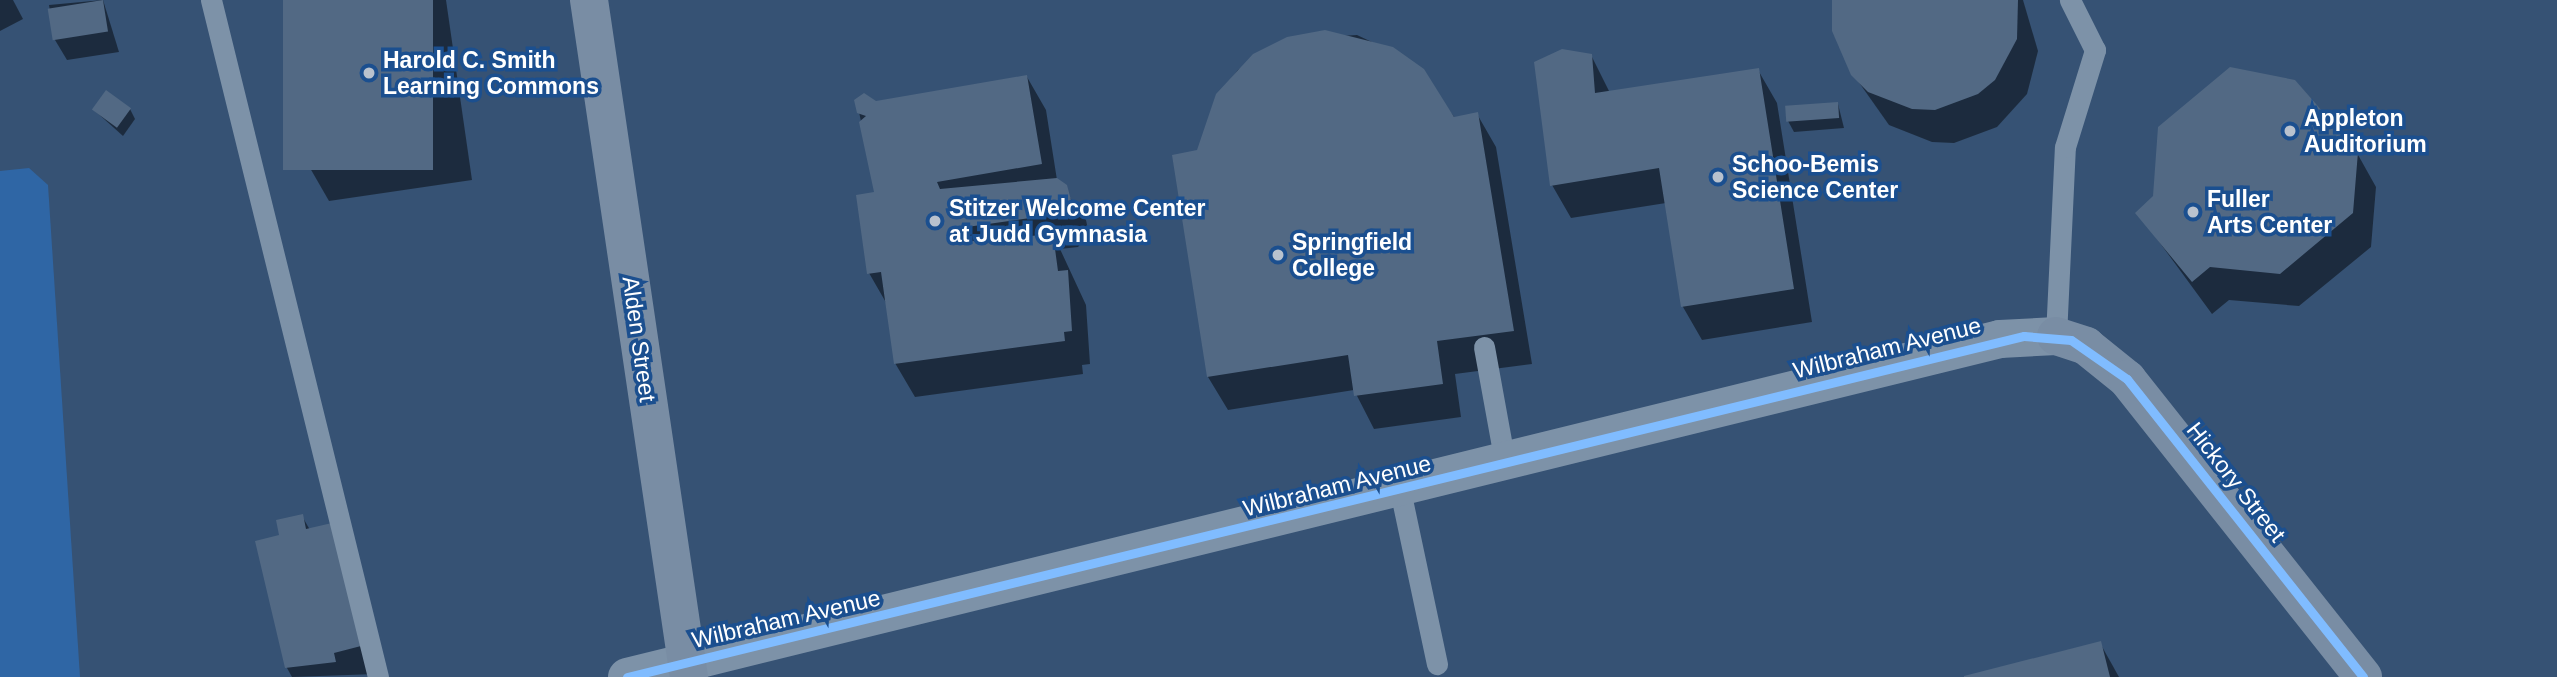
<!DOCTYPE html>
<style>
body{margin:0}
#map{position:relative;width:2557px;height:677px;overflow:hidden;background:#365274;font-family:Helvetica,sans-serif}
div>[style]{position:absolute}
.green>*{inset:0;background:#2f66a5}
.shadow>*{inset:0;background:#0007}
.building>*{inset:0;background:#526984;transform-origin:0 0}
.lane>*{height:21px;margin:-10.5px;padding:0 10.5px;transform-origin:10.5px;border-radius:10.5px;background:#7d92a8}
.street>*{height:38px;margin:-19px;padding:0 19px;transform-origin:19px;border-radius:19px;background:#7d92a8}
.secondary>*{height:38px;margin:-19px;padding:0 19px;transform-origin:19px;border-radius:19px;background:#798da4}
.cycleway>*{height:9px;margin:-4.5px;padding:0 4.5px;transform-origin:4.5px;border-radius:4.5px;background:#80bcff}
.dots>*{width:19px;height:19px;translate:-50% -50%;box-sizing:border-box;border:4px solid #1b4f8f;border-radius:50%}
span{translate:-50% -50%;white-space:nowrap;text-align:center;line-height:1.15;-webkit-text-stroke:7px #1b4f8f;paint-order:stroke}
.poi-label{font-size:23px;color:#fff;font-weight:700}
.left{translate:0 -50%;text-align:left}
.street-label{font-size:23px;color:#fff}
</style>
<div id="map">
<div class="green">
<div style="clip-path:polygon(29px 168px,48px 185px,80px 677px,0 677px,0 171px)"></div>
</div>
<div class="shadow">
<div style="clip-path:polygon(0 0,13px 0,23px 19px,0 31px)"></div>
<div style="clip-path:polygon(103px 0,119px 52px,67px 60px,55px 40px,49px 5px)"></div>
<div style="clip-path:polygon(285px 0,446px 0,472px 180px,329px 201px,310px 168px)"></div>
<div style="clip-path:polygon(1836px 0,2023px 0,2038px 51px,2027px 94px,1997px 127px,1954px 143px,1932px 142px,1889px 125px,1853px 74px)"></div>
<div style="clip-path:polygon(1357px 35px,1410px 60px,1455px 118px,1477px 114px,1496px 147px,1532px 364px,1455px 374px,1461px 417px,1374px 429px,1354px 390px,1228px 410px,1208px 377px,1174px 156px,1199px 152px,1218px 95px,1238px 70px,1288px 39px)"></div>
<div style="clip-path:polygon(1591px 55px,1610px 93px,1758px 70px,1777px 103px,1812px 322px,1702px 340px,1683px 307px,1666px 203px,1571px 218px,1552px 185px)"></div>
<div style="clip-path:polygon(1027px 77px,1046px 110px,1057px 180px,1086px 220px,1089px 234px,1078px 247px,1060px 249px,1086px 305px,1090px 364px,1082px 365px,1083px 374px,915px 397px,895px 363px,888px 306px,869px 273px,876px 193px,859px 112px,876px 102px)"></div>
<div style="clip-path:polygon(1838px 104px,1844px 128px,1794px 132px,1788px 121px)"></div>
<div style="clip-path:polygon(130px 109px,135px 119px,123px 136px,94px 110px)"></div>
<div style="clip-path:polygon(2357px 153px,2376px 187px,2371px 247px,2299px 306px,2229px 300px,2212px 314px,2138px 213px,2155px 197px)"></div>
<div style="clip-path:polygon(302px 516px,310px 530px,376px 674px,292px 677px,287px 668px,281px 536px)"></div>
<div style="clip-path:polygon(2100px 643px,2119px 677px,1968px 677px)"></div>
</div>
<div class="building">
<div style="left:103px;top:0;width:32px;height:56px;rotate:81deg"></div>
<div style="left:283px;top:0;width:150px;height:170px"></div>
<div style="clip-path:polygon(1832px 0,2018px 0,2017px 39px,1995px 80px,1978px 94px,1935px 110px,1912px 109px,1868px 92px,1851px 75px,1832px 31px)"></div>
<div style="clip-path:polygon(1325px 30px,1393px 47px,1424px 69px,1454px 117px,1478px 112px,1514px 331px,1437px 341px,1443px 384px,1354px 396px,1348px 355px,1207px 377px,1172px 155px,1197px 150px,1216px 94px,1253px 54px,1287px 37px)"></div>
<div style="clip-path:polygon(1562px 49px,1592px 54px,1595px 93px,1759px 68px,1794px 289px,1681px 307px,1659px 168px,1550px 186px,1534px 62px)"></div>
<div style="clip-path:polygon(2230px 67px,2295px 80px,2358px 152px,2353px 213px,2280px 274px,2210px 267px,2192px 282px,2135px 213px,2153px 196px,2158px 127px)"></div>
<div style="clip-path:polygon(1027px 75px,1042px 164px,937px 182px,940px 189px,1057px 178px,1067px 185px,1071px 200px,1059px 214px,960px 228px,962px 242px,1053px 234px,1058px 271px,1068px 270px,1072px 331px,1064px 332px,1065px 341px,894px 364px,881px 272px,867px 274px,856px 195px,874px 192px,859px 122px,866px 116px,857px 113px,854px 100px,864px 93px,876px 101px)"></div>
<div style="left:106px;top:90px;width:31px;height:24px;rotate:36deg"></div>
<div style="left:1838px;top:102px;width:16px;height:53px;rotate:86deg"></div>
<div style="clip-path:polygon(303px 514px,306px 529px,332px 523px,361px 646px,334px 653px,336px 662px,285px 668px,255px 541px,279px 535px,276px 520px)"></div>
<div style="clip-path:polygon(2101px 641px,2110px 677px,1964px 677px,1964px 676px)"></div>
</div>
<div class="lane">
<div style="left:211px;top:0;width:697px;rotate:76.14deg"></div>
<div style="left:2056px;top:336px;width:189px;rotate:-87.3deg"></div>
<div style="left:2065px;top:147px;width:102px;rotate:-72.8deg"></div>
<div style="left:2095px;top:50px;width:56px;rotate:-116.6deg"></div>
<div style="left:1484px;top:347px;width:118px;rotate:79.7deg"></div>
<div style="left:1400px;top:490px;width:178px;rotate:78deg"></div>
</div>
<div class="street">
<div style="left:627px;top:677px;width:1414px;rotate:-13.83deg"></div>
<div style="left:2000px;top:339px;width:56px;rotate:-3.1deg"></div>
</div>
<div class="secondary">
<div style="left:589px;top:0;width:684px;rotate:81.6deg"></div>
<div style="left:2056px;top:336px;width:32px;rotate:18deg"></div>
<div style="left:2086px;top:346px;width:53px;rotate:38.8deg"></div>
<div style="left:2127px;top:379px;width:380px;rotate:51.6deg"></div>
</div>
<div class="cycleway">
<div style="left:627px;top:677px;width:1438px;rotate:-13.72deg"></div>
<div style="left:2024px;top:336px;width:47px;rotate:4.9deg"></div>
<div style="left:2071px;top:340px;width:68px;rotate:34.9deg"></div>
<div style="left:2127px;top:379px;width:380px;rotate:51.6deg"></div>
</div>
<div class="dots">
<div style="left:369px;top:73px;background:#b9c2ce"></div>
<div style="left:2290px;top:131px;background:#b9c2ce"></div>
<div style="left:1718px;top:177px;background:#b9c2ce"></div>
<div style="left:2193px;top:212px;background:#b9c2ce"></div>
<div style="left:935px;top:221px;background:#b9c2ce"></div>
<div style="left:1278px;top:255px;background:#b9c2ce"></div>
</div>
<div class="poi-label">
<span class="left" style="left:383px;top:73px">Harold C. Smith<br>Learning Commons</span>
<span class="left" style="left:2304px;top:131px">Appleton<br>Auditorium</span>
<span class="left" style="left:1732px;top:177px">Schoo-Bemis<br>Science Center</span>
<span class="left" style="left:2207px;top:212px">Fuller<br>Arts Center</span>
<span class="left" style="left:949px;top:221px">Stitzer Welcome Center<br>at Judd Gymnasia</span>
<span class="left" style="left:1292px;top:255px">Springfield<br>College</span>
</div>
<div class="street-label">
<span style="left:639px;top:339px;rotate:82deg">Alden Street</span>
<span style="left:1887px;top:348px;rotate:-14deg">Wilbraham Avenue</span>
<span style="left:2236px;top:482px;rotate:52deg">Hickory Street</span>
<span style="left:1337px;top:486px;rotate:-14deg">Wilbraham Avenue</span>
<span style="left:786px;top:619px;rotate:-13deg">Wilbraham Avenue</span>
</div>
</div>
